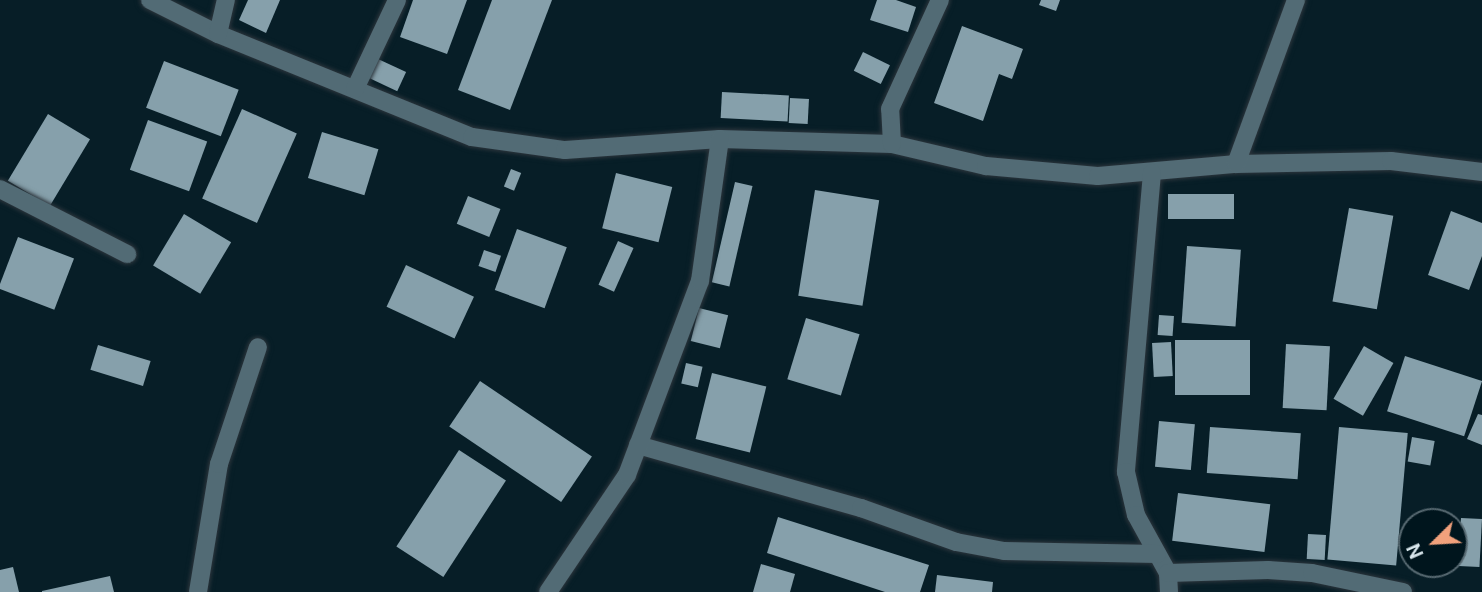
<!DOCTYPE html>
<style>
body{margin:0}
#map{position:relative;width:1482px;height:592px;overflow:hidden;background:#071e27;font-family:"DM Sans",sans-serif}
div>[style]{position:absolute}
.building>*{inset:0;background:#86a0ab;transform-origin:0 0}
.roads{filter:drop-shadow(0 0 2px #2c353c) drop-shadow(0 0 2px #2c353c)}
.street>*{height:18px;margin:-9px;padding:0 9px;transform-origin:9px;border-radius:9px;background:#526b75}
span{translate:-50% -50%;white-space:nowrap;text-align:center;line-height:1.15;-webkit-text-stroke:7px #00151d;paint-order:stroke}
.north{position:absolute;left:1398px;top:508px;width:70px;height:70px;box-sizing:border-box;background:#00151d;border:2px solid #576971;border-radius:50%;rotate:246deg;font-size:19px;font-weight:700;line-height:28px;text-align:center;color:#dae8ee}
.north::after{content:'';display:block;margin:auto;width:24px;height:32px;background:#f1a17c;clip-path:polygon(50% 0,100% 100%,50% 72%,0 100%)}
</style>
<div id="map">
<div class="building">
<div style="clip-path:polygon(248px 0,280px 0,266px 33px,239px 20px)"></div>
<div style="clip-path:polygon(413px 0,467px 0,447px 54px,400px 37px)"></div>
<div style="clip-path:polygon(492px 0,552px 0,510px 110px,458px 90px)"></div>
<div style="clip-path:polygon(877px 0,896px 0,916px 7px,908px 32px,870px 20px)"></div>
<div style="clip-path:polygon(1041px 0,1060px 0,1056px 11px,1039px 5px)"></div>
<div style="clip-path:polygon(962px 26px,1023px 49px,1012px 79px,999px 74px,983px 121px,934px 103px)"></div>
<div style="left:863px;top:52px;width:30px;height:21px;rotate:26deg"></div>
<div style="left:378px;top:59px;width:31px;height:21px;rotate:25deg"></div>
<div style="left:164px;top:61px;width:80px;height:50px;rotate:21deg"></div>
<div style="left:722px;top:92px;width:67px;height:26px;rotate:3deg"></div>
<div style="left:790px;top:98px;width:19px;height:25px;rotate:3deg"></div>
<div style="left:242px;top:109px;width:60px;height:98px;rotate:24deg"></div>
<div style="left:48px;top:114px;width:49px;height:78px;rotate:31deg"></div>
<div style="left:148px;top:120px;width:63px;height:53px;rotate:20deg"></div>
<div style="left:322px;top:132px;width:59px;height:48px;rotate:17deg"></div>
<div style="left:511px;top:169px;width:11px;height:19px;rotate:22deg"></div>
<div style="left:616px;top:173px;width:58px;height:57px;rotate:14deg"></div>
<div style="left:735px;top:182px;width:18px;height:103px;rotate:13deg"></div>
<div style="left:815px;top:190px;width:65px;height:107px;rotate:9deg"></div>
<div style="left:1168px;top:194px;width:66px;height:25px"></div>
<div style="left:468px;top:196px;width:35px;height:30px;rotate:22deg"></div>
<div style="left:1349px;top:208px;width:45px;height:95px;rotate:10deg"></div>
<div style="clip-path:polygon(1451px 211px,1482px 223px,1482px 256px,1469px 290px,1428px 275px)"></div>
<div style="left:184px;top:214px;width:55px;height:60px;rotate:31deg"></div>
<div style="left:517px;top:229px;width:53px;height:65px;rotate:20deg"></div>
<div style="left:18px;top:237px;width:60px;height:55px;rotate:21deg"></div>
<div style="left:618px;top:241px;width:17px;height:48px;rotate:24deg"></div>
<div style="left:1187px;top:246px;width:54px;height:77px;rotate:4deg"></div>
<div style="left:484px;top:250px;width:18px;height:17px;rotate:19deg"></div>
<div style="left:406px;top:265px;width:75px;height:46px;rotate:25deg"></div>
<div style="left:699px;top:308px;width:30px;height:34px;rotate:14deg"></div>
<div style="left:1159px;top:315px;width:15px;height:20px;rotate:4deg"></div>
<div style="left:806px;top:318px;width:56px;height:64px;rotate:17deg"></div>
<div style="left:1175px;top:340px;width:75px;height:55px"></div>
<div style="left:1171px;top:342px;width:34px;height:19px;rotate:87deg"></div>
<div style="left:1286px;top:344px;width:44px;height:64px;rotate:3deg"></div>
<div style="left:98px;top:345px;width:55px;height:26px;rotate:17deg"></div>
<div style="left:1364px;top:346px;width:34px;height:61px;rotate:30deg"></div>
<div style="left:1405px;top:356px;width:81px;height:58px;rotate:18deg"></div>
<div style="left:686px;top:363px;width:17px;height:21px;rotate:13deg"></div>
<div style="left:712px;top:373px;width:56px;height:68px;rotate:14deg"></div>
<div style="left:480px;top:381px;width:135px;height:55px;rotate:34deg"></div>
<div style="clip-path:polygon(1478px 414px,1482px 415px,1482px 445px,1467px 439px)"></div>
<div style="left:1159px;top:421px;width:36px;height:46px;rotate:5deg"></div>
<div style="left:1210px;top:427px;width:91px;height:46px;rotate:4deg"></div>
<div style="left:1339px;top:427px;width:69px;height:133px;rotate:5deg"></div>
<div style="left:1412px;top:437px;width:23px;height:25px;rotate:10deg"></div>
<div style="left:459px;top:450px;width:56px;height:115px;rotate:33deg"></div>
<div style="left:1178px;top:493px;width:93px;height:48px;rotate:7deg"></div>
<div style="clip-path:polygon(778px 517px,929px 565px,920px 592px,885px 592px,767px 553px)"></div>
<div style="left:1461px;top:518px;width:21px;height:48px;rotate:3deg"></div>
<div style="left:1308px;top:534px;width:18px;height:25px;rotate:3deg"></div>
<div style="clip-path:polygon(761px 564px,795px 574px,790px 592px,753px 592px)"></div>
<div style="clip-path:polygon(13px 567px,19px 592px,0 592px,0 570px)"></div>
<div style="clip-path:polygon(937px 575px,993px 582px,992px 592px,935px 592px)"></div>
<div style="clip-path:polygon(110px 576px,114px 592px,42px 592px,42px 591px)"></div>
</div>
<div class="roads">
<div class="street">
<div style="left:150px;top:0;width:76px;rotate:26.6deg"></div>
<div style="left:218px;top:34px;width:274px;rotate:22.1deg"></div>
<div style="left:472px;top:137px;width:94px;rotate:8deg"></div>
<div style="left:565px;top:150px;width:155px;rotate:-4.1deg"></div>
<div style="left:720px;top:139px;width:172px;rotate:1.7deg"></div>
<div style="left:892px;top:144px;width:97px;rotate:13.2deg"></div>
<div style="left:986px;top:166px;width:112px;rotate:5.1deg"></div>
<div style="left:1098px;top:176px;width:139px;rotate:-5deg"></div>
<div style="left:1236px;top:164px;width:155px;rotate:-1.1deg"></div>
<div style="left:1391px;top:161px;width:92px;rotate:6.9deg"></div>
<div style="left:218px;top:34px;width:35px;rotate:-77deg"></div>
<div style="left:355px;top:89px;width:98px;rotate:-64.7deg"></div>
<div style="left:892px;top:144px;width:35px;rotate:-93deg"></div>
<div style="left:890px;top:109px;width:120px;rotate:-65.4deg"></div>
<div style="left:1236px;top:164px;width:175px;rotate:-69.9deg"></div>
<div style="left:1152px;top:173px;width:300px;rotate:95deg"></div>
<div style="left:1126px;top:472px;width:44px;rotate:76.9deg"></div>
<div style="left:1136px;top:515px;width:66px;rotate:61.1deg"></div>
<div style="left:1168px;top:573px;width:19px;rotate:87deg"></div>
<div style="left:0;top:189px;width:143px;rotate:27.1deg"></div>
<div style="left:638px;top:445px;width:232px;rotate:15.8deg"></div>
<div style="left:861px;top:508px;width:101px;rotate:19.7deg"></div>
<div style="left:956px;top:542px;width:49px;rotate:10.6deg"></div>
<div style="left:1004px;top:551px;width:153px;rotate:1.1deg"></div>
<div style="left:1168px;top:573px;width:100px;rotate:-1.7deg"></div>
<div style="left:1268px;top:570px;width:44px;rotate:3.9deg"></div>
<div style="left:1312px;top:573px;width:93px;rotate:11.8deg"></div>
<div style="left:198px;top:592px;width:130px;rotate:-80.7deg"></div>
<div style="left:219px;top:464px;width:123px;rotate:-71.6deg"></div>
<div style="left:548px;top:592px;width:141px;rotate:-56deg"></div>
<div style="left:627px;top:475px;width:207px;rotate:-69.4deg"></div>
<div style="left:700px;top:281px;width:143px;rotate:-82deg"></div>
</div>
</div>
<div class="north">N</div>
</div>
